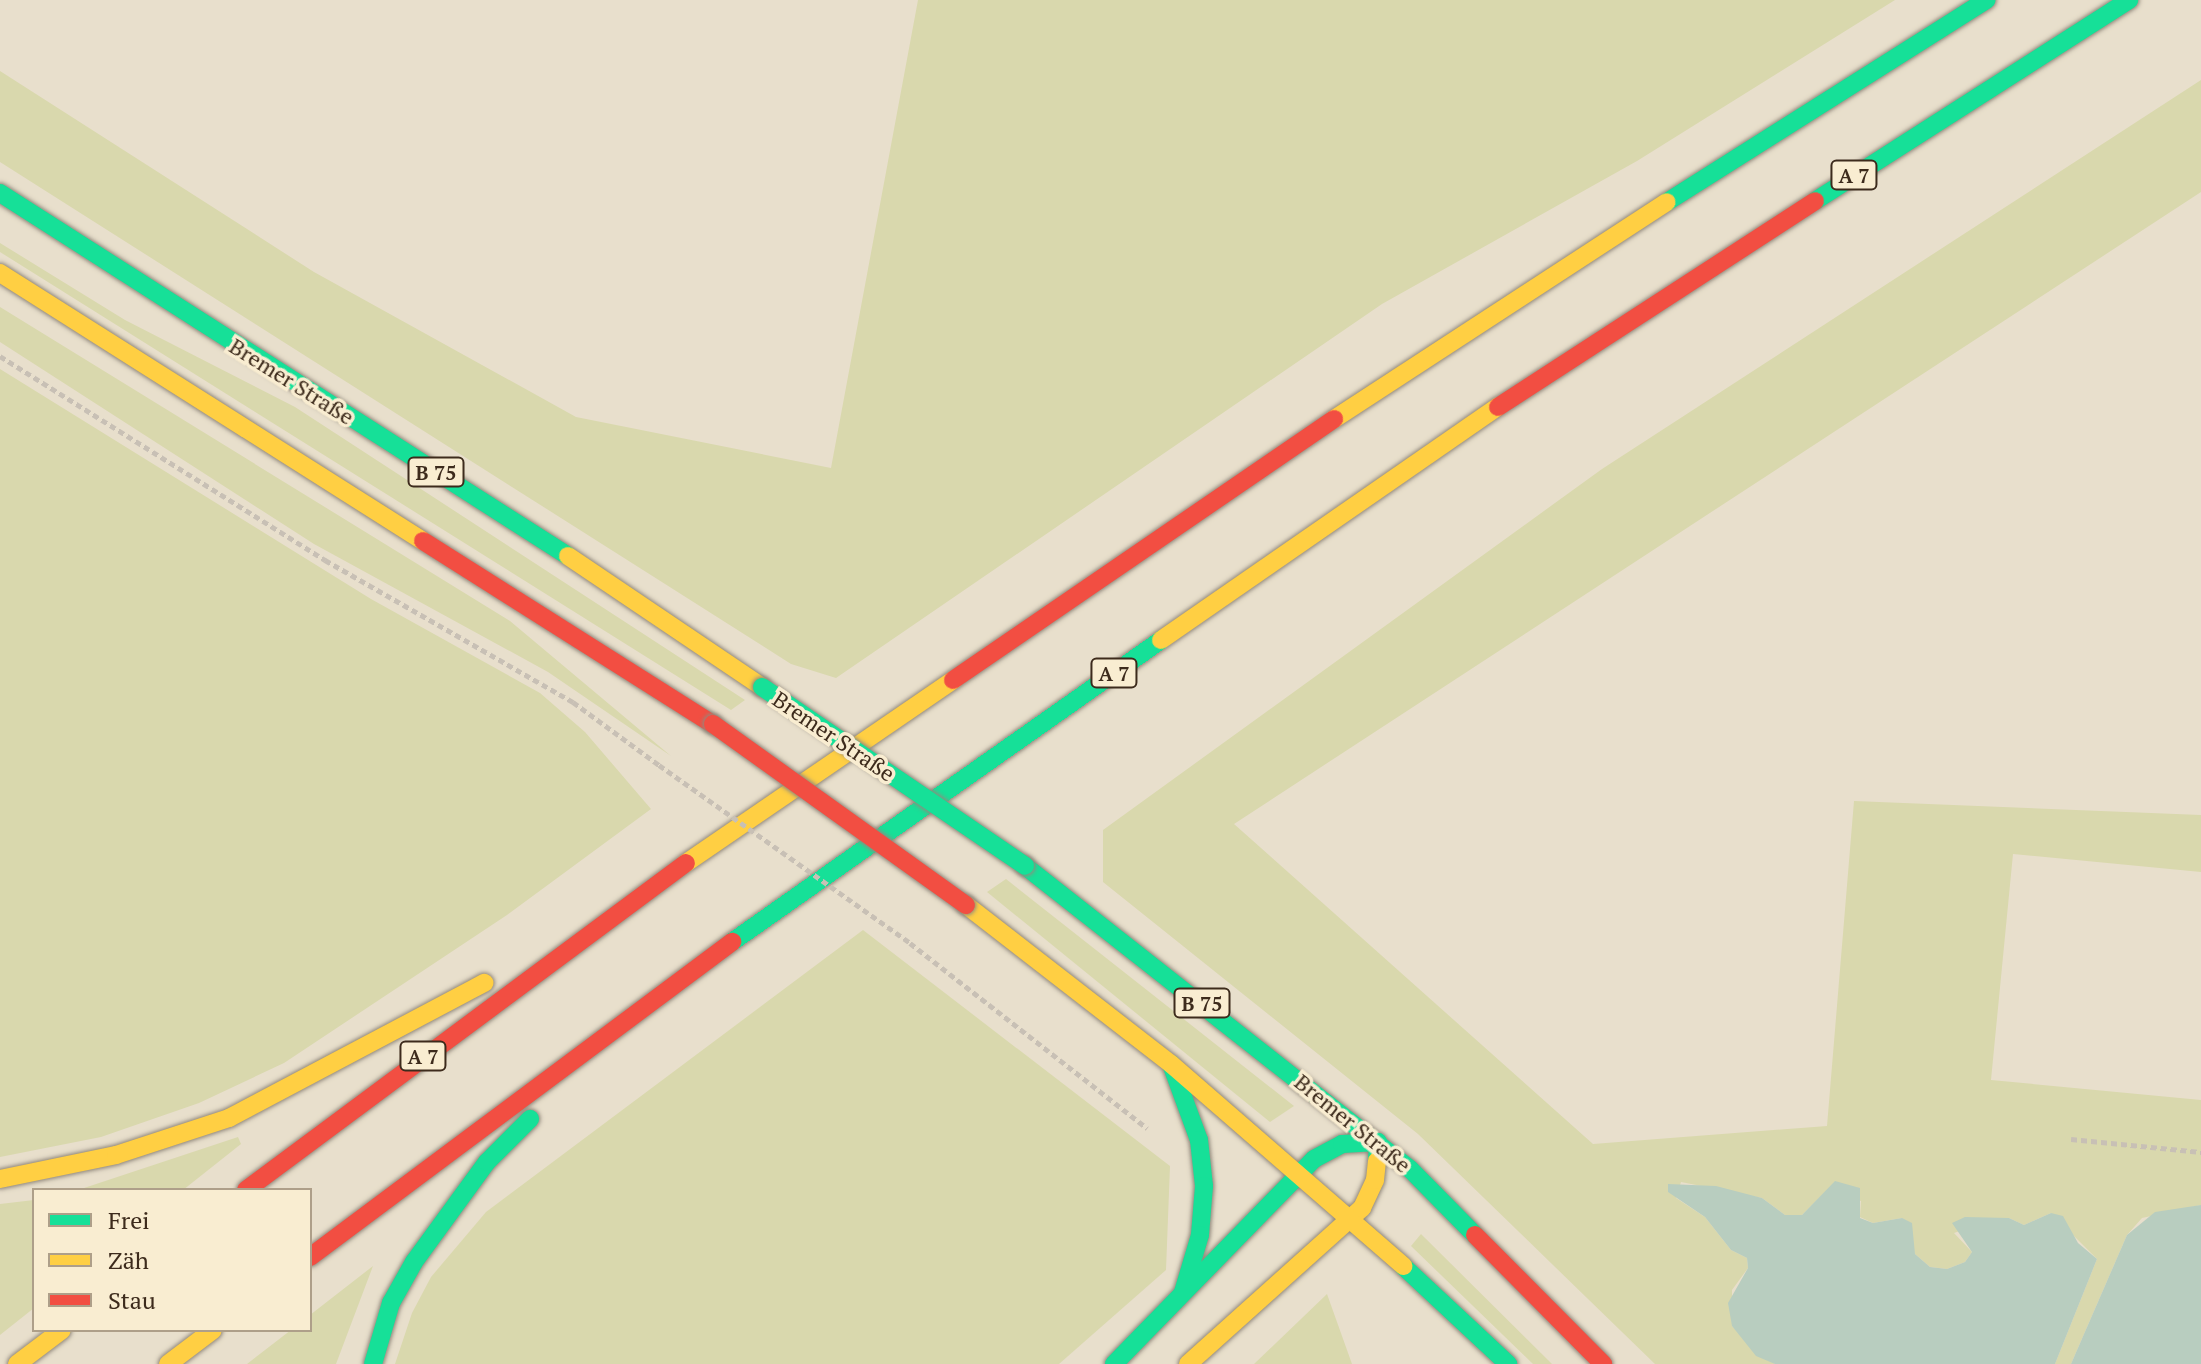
<!DOCTYPE html>
<meta charset="utf-8">
<style>
body{margin:0}
#map{position:relative;width:2201px;height:1364px;overflow:hidden;background:#e8dfcc;font-family:"PT Serif",serif}
div>[style]{position:absolute}
.green>*{inset:0;background:#d9d8ad}
.water>*{inset:0;background:#b8cdbf}
.path>*{height:5px;margin-top:-2.5px;transform-origin:0;background:repeating-linear-gradient(90deg,#c8c0b5 0 6px,transparent 0 10px)}
.roads{filter:drop-shadow(0 0 2px #92897c) drop-shadow(0 0 2px #92897c)}
.fast>*{height:18px;margin:-9px;padding:0 9px;transform-origin:9px;border-radius:9px;background:#16e098}
.slow>*{height:18px;margin:-9px;padding:0 9px;transform-origin:9px;border-radius:9px;background:#ffcf43}
.jam>*{height:18px;margin:-9px;padding:0 9px;transform-origin:9px;border-radius:9px;background:#f24e42}
.path-bridge>*{height:5px;margin-top:-2.5px;transform-origin:0;background:repeating-linear-gradient(90deg,#c8c0b5 0 6px,transparent 0 10px)}
.bridges{filter:drop-shadow(0 0 2px #92897c) drop-shadow(0 0 2px #92897c)}
.fast-bridge>*{height:18px;margin:-9px;padding:0 9px;transform-origin:9px;border-radius:9px;background:#16e098}
.jam-bridge>*{height:18px;margin:-9px;padding:0 9px;transform-origin:9px;border-radius:9px;background:#f24e42}
span{translate:-50% -50%;white-space:nowrap;text-align:center;line-height:1.15;-webkit-text-stroke:7px #f9edd1;paint-order:stroke}
.shield-label span{padding:2px 6px;background:#f9edd1;border:2px solid;border-radius:6px;-webkit-text-stroke-width:0}
.shield-label{font-size:20px;color:#3d2b1c;font-weight:700}
.street-label{font-size:22px;color:#3d2b1c}
.legend{position:absolute;left:32px;top:1188px;width:280px;height:144px;box-sizing:border-box;background:#f9edd1;border:2px solid #ae9f89;margin:0;padding:10px 14px;list-style:none;font-size:24px;color:#3d2b1c}
.legend li{display:flex;align-items:center;gap:16px;height:40px}
.legend b{width:40px;border:2px solid #ae9f89}
</style>
<div id="map">
<div class="green">
<div style="clip-path:polygon(918px 0,1895px 0,1637px 161px,1382px 304px,836px 678px,791px 664px,0 162px,0 71px,314px 272px,576px 417px,831px 468px)"></div>
<div style="clip-path:polygon(2201px 80px,2201px 192px,1234px 824px,1593px 1144px,1827px 1126px,1854px 801px,2201px 815px,2201px 872px,2013px 854px,1991px 1080px,2201px 1100px,2201px 1205px,2142px 1218px,2127px 1235px,2071px 1364px,2055px 1364px,2097px 1259px,2051px 1213px,2024px 1225px,2009px 1218px,1994px 1219px,1954px 1233px,1972px 1252px,1965px 1262px,1947px 1269px,1930px 1267px,1915px 1254px,1902px 1218px,1873px 1223px,1860px 1217px,1861px 1201px,1825px 1192px,1802px 1215px,1785px 1215px,1762px 1198px,1681px 1182px,1676px 1198px,1705px 1217px,1731px 1250px,1747px 1258px,1748px 1268px,1732px 1290px,1732px 1326px,1775px 1364px,1655px 1364px,1418px 1134px,1103px 882px,1103px 830px,1602px 469px)"></div>
<div style="clip-path:polygon(0 243px,125px 320px,295px 407px,745px 700px,731px 710px,0 252px)"></div>
<div style="clip-path:polygon(0 307px,510px 621px,671px 756px,548px 672px,314px 544px,0 342px)"></div>
<div style="clip-path:polygon(0 369px,371px 599px,540px 693px,585px 732px,651px 809px,507px 915px,284px 1063px,199px 1103px,101px 1137px,0 1157px)"></div>
<div style="clip-path:polygon(1006px 879px,1294px 1106px,1270px 1122px,987px 892px)"></div>
<div style="clip-path:polygon(863px 930px,1170px 1166px,1166px 1270px,1059px 1364px,395px 1364px,412px 1313px,431px 1277px,486px 1212px)"></div>
<div style="clip-path:polygon(238px 1137px,241px 1144px,183px 1190px,78px 1190px)"></div>
<div style="clip-path:polygon(34px 1200px,34px 1308px,0 1335px,0 1204px)"></div>
<div style="clip-path:polygon(1421px 1234px,1552px 1364px,1533px 1364px,1411px 1246px)"></div>
<div style="clip-path:polygon(373px 1266px,336px 1364px,247px 1364px,291px 1330px,310px 1330px,310px 1315px)"></div>
<div style="clip-path:polygon(1327px 1294px,1352px 1364px,1254px 1364px)"></div>
</div>
<div class="water">
<div style="clip-path:polygon(1835px 1181px,1860px 1188px,1860px 1218px,1873px 1223px,1902px 1218px,1912px 1223px,1915px 1254px,1930px 1267px,1947px 1269px,1965px 1262px,1972px 1252px,1952px 1223px,1965px 1217px,2009px 1218px,2024px 1225px,2051px 1213px,2063px 1216px,2078px 1243px,2097px 1259px,2055px 1364px,1775px 1364px,1756px 1356px,1732px 1326px,1728px 1303px,1748px 1268px,1747px 1258px,1731px 1250px,1705px 1217px,1668px 1192px,1668px 1184px,1716px 1186px,1762px 1198px,1785px 1215px,1802px 1215px)"></div>
<div style="clip-path:polygon(2201px 1205px,2201px 1364px,2071px 1364px,2127px 1235px,2155px 1212px)"></div>
</div>
<div class="path">
<div style="left:0;top:356px;width:384px;rotate:32.1deg"></div>
<div style="left:325px;top:560px;width:286px;rotate:29.8deg"></div>
<div style="left:573px;top:702px;width:107px;rotate:36.2deg"></div>
<div style="left:910px;top:943px;width:301px;rotate:38deg"></div>
<div style="left:2071px;top:1139px;width:131px;rotate:5.7deg"></div>
</div>
<div class="roads">
<div class="fast">
<div style="left:0;top:193px;width:674px;rotate:32.58deg"></div>
<div style="left:1815px;top:201px;width:373px;rotate:-32.6deg"></div>
<div style="left:1667px;top:202px;width:378px;rotate:-32.3deg"></div>
<div style="left:1025px;top:866px;width:490px;rotate:38.2deg"></div>
<div style="left:1410px;top:1169px;width:93px;rotate:45.4deg"></div>
<div style="left:732px;top:942px;width:525px;rotate:-35.14deg"></div>
<div style="left:1171px;top:1064px;width:81px;rotate:69.8deg"></div>
<div style="left:1199px;top:1140px;width:46px;rotate:83.8deg"></div>
<div style="left:1204px;top:1186px;width:49px;rotate:94.7deg"></div>
<div style="left:1200px;top:1235px;width:59px;rotate:106.6deg"></div>
<div style="left:1403px;top:1266px;width:144px;rotate:43deg"></div>
<div style="left:373px;top:1364px;width:64px;rotate:-73.6deg"></div>
<div style="left:391px;top:1303px;width:47px;rotate:-60.7deg"></div>
<div style="left:414px;top:1262px;width:124px;rotate:-53.9deg"></div>
<div style="left:487px;top:1162px;width:61px;rotate:-45deg"></div>
<div style="left:1114px;top:1364px;width:286px;rotate:-45.7deg"></div>
<div style="left:1314px;top:1159px;width:32px;rotate:-28deg"></div>
<div style="left:1342px;top:1144px;width:36px;rotate:-3deg"></div>
<div style="left:1378px;top:1142px;width:19px;rotate:93deg"></div>
</div>
<div class="slow">
<div style="left:0;top:273px;width:501px;rotate:32.36deg"></div>
<div style="left:1334px;top:419px;width:397px;rotate:-33.1deg"></div>
<div style="left:568px;top:556px;width:234px;rotate:34deg"></div>
<div style="left:1161px;top:640px;width:410px;rotate:-34.7deg"></div>
<div style="left:686px;top:863px;width:324px;rotate:-34.4deg"></div>
<div style="left:966px;top:905px;width:259px;rotate:37.8deg"></div>
<div style="left:1171px;top:1064px;width:308px;rotate:41deg"></div>
<div style="left:0;top:1179px;width:118px;rotate:-11.7deg"></div>
<div style="left:116px;top:1155px;width:119px;rotate:-18.1deg"></div>
<div style="left:229px;top:1118px;width:289px;rotate:-27.9deg"></div>
<div style="left:17px;top:1364px;width:56px;rotate:-37.1deg"></div>
<div style="left:168px;top:1364px;width:56px;rotate:-37.1deg"></div>
<div style="left:1188px;top:1364px;width:234px;rotate:-41.9deg"></div>
<div style="left:1362px;top:1208px;width:31px;rotate:-65deg"></div>
<div style="left:1375px;top:1180px;width:19px;rotate:-84deg"></div>
</div>
<div class="jam">
<div style="left:1498px;top:407px;width:378px;rotate:-33deg"></div>
<div style="left:423px;top:541px;width:343px;rotate:32.3deg"></div>
<div style="left:953px;top:680px;width:462px;rotate:-34.4deg"></div>
<div style="left:246px;top:1190px;width:548px;rotate:-36.62deg"></div>
<div style="left:1475px;top:1235px;width:182px;rotate:45.2deg"></div>
<div style="left:310px;top:1257px;width:527px;rotate:-36.74deg"></div>
</div>
</div>
<div class="path-bridge">
<div style="left:659px;top:765px;width:308px;rotate:35.3deg"></div>
</div>
<div class="bridges">
<div class="fast-bridge">
<div style="left:762px;top:687px;width:318px;rotate:34.2deg"></div>
</div>
<div class="jam-bridge">
<div style="left:713px;top:724px;width:311px;rotate:35.6deg"></div>
</div>
</div>
<div class="shield-label">
<span style="left:1854px;top:175px">A 7</span>
<span style="left:436px;top:472px">B 75</span>
<span style="left:1114px;top:673px">A 7</span>
<span style="left:1202px;top:1003px">B 75</span>
<span style="left:423px;top:1056px">A 7</span>
</div>
<div class="street-label">
<span style="left:292px;top:381px;rotate:32deg">Bremer Straße</span>
<span style="left:834px;top:736px;rotate:34deg">Bremer Straße</span>
<span style="left:1353px;top:1123px;rotate:39deg">Bremer Straße</span>
</div>
<ul class="legend">
<li><b style="height:10px;background:#16e098"></b>Frei</li>
<li><b style="height:10px;background:#ffcf43"></b>Zäh</li>
<li><b style="height:10px;background:#f24e42"></b>Stau</li>
</ul>
</div>
